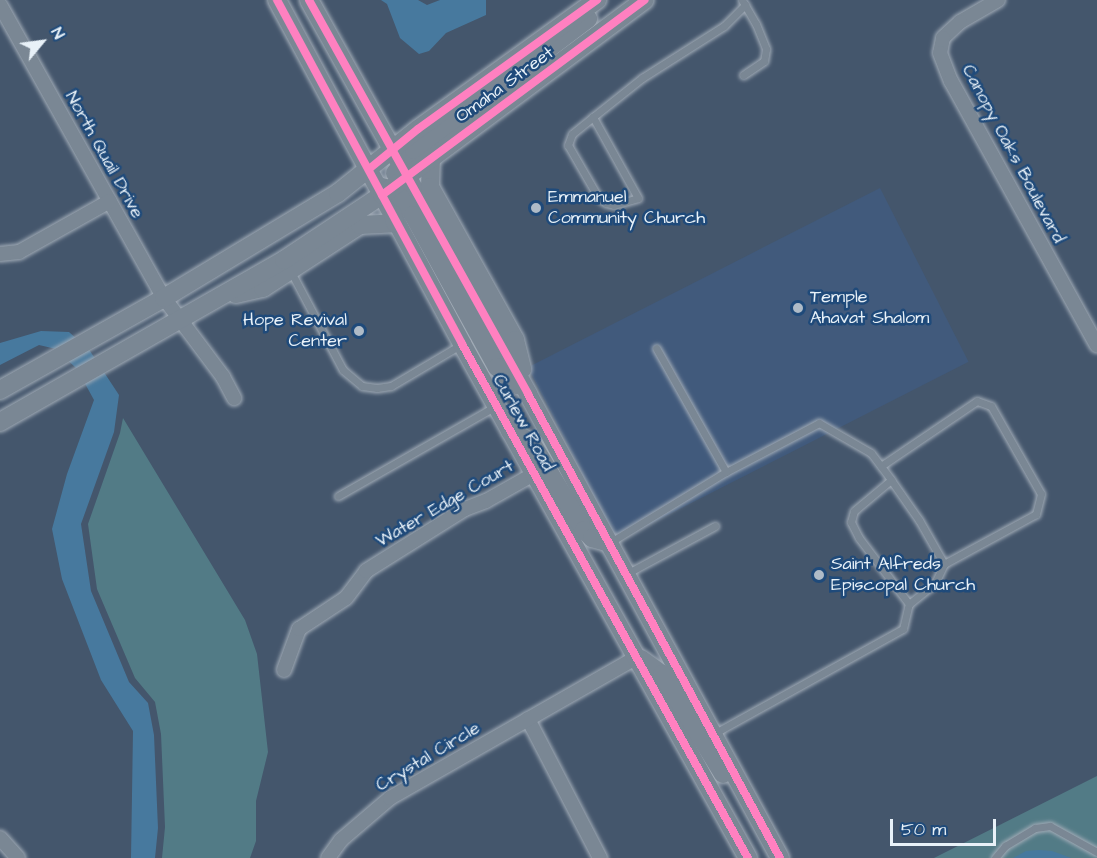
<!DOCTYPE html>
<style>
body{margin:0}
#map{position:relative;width:1097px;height:858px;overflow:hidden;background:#44566c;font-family:"Architects Daughter",sans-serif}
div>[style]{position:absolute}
.built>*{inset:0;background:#415a7c;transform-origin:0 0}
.green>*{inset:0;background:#527b86}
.water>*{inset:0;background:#47799e}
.roads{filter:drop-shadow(0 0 2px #a1abb6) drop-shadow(0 0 2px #a1abb6)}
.service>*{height:7px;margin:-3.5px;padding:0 3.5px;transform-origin:3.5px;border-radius:3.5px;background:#7a8794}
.minor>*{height:14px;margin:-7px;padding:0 7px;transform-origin:7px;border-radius:7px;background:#7a8794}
.secondary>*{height:18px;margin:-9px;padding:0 9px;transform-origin:9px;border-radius:9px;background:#7a8794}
.cycleway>*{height:8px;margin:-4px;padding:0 4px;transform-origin:4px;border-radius:4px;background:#ff80c0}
.dots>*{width:16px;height:16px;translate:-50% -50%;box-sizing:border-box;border:3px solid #1f4a7a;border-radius:50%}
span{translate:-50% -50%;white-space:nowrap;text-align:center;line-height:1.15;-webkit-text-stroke:5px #1f4a7a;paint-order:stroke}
.street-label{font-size:18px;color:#e8f1f8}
.poi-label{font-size:18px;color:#e8f1f8}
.left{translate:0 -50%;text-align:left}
.right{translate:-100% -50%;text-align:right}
.north{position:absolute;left:12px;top:12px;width:60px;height:60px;-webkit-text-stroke:4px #1f4a7a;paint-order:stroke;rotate:61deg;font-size:16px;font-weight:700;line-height:24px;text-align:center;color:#e8f1f8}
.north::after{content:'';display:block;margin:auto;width:21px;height:27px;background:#e8f1f8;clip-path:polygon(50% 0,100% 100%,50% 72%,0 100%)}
.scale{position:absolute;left:890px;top:819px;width:106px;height:27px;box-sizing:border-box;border:3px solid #e8f1f8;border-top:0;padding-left:8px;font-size:18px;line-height:21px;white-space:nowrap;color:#e8f1f8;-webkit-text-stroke:4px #1f4a7a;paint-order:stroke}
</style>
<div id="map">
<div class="built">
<div style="left:880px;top:188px;width:195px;height:395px;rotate:63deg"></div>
</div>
<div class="green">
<div style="clip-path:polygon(123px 418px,245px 620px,257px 654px,268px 752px,256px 801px,256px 841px,250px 858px,162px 858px,165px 827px,161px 734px,155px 702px,135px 678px,97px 589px,88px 524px,120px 433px)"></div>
<div style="clip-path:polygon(1097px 776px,1097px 858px,934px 858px)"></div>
</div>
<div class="water">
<div style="clip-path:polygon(381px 0,418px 0,427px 5px,440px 0,486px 0,486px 15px,446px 33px,429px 51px,419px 54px,400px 38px,387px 4px)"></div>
<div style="clip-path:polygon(41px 331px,69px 332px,90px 351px,119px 395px,114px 432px,81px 524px,91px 591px,129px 682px,148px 703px,154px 735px,158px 828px,155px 858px,131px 858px,133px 731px,101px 680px,62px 579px,52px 529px,67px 474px,94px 400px,77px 369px,56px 349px,39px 345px,0 365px,0 343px)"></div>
<div style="clip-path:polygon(1039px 850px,1052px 851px,1071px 858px,1013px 858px,1026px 851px)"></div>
</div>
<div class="roads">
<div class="service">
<div style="left:742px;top:0;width:28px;rotate:60deg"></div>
<div style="left:756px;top:24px;width:27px;rotate:68deg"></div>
<div style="left:766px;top:49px;width:12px;rotate:99deg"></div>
<div style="left:764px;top:61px;width:25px;rotate:146deg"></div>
<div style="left:593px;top:117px;width:27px;rotate:141deg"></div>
<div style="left:572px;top:134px;width:12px;rotate:110deg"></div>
<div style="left:568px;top:145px;width:60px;rotate:60deg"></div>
<div style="left:598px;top:197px;width:10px;rotate:37deg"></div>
<div style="left:606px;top:203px;width:8px;rotate:14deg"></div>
<div style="left:614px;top:205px;width:25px;rotate:-16deg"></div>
<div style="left:638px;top:198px;width:93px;rotate:-119.1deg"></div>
<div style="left:593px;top:117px;width:63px;rotate:-38.5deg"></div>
<div style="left:642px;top:78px;width:97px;rotate:-32.4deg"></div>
<div style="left:724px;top:26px;width:30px;rotate:-45deg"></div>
<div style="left:290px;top:270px;width:113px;rotate:62.1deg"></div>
<div style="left:343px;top:370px;width:25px;rotate:40deg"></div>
<div style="left:362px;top:386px;width:15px;rotate:8deg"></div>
<div style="left:377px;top:388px;width:14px;rotate:-8deg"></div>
<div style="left:391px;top:386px;width:82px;rotate:-30.6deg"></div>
<div style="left:881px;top:466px;width:116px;rotate:-34.1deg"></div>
<div style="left:977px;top:401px;width:15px;rotate:20deg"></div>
<div style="left:991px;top:406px;width:101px;rotate:60.4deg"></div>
<div style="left:1041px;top:494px;width:21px;rotate:104deg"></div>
<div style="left:1036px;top:514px;width:105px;rotate:151.5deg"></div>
<div style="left:726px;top:472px;width:105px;rotate:-27.8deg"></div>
<div style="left:819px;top:423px;width:60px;rotate:30deg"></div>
<div style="left:871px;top:453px;width:34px;rotate:53deg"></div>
<div style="left:338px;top:496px;width:182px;rotate:-29.7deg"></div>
<div style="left:609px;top:543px;width:137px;rotate:-31.3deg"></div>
<div style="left:726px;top:472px;width:142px;rotate:-119.4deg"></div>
<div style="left:628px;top:573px;width:99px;rotate:-28.4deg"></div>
<div style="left:715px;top:733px;width:215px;rotate:-29deg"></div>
<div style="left:903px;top:629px;width:26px;rotate:-77deg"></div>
<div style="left:909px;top:604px;width:83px;rotate:-127.1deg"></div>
<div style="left:859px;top:538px;width:18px;rotate:-117deg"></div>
<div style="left:851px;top:522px;width:11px;rotate:-75deg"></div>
<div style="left:854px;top:511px;width:48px;rotate:-40deg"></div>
<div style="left:891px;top:480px;width:49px;rotate:55deg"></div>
<div style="left:919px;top:520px;width:51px;rotate:60.4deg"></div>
<div style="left:944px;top:564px;width:21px;rotate:115deg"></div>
<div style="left:935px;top:583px;width:33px;rotate:141deg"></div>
<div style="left:995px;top:858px;width:16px;rotate:-50deg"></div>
<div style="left:1005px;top:846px;width:35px;rotate:-31deg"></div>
<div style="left:1035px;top:828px;width:15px;rotate:-8deg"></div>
<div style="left:1050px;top:826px;width:54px;rotate:29deg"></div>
</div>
<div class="minor">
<div style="left:998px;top:0;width:44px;rotate:149.9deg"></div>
<div style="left:960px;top:22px;width:23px;rotate:137deg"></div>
<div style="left:943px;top:38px;width:15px;rotate:101deg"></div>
<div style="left:940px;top:53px;width:30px;rotate:69deg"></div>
<div style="left:951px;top:81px;width:302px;rotate:61.1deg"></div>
<div style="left:0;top:5px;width:336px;rotate:60.8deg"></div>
<div style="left:164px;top:298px;width:99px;rotate:53.2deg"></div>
<div style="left:223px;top:377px;width:24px;rotate:62deg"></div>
<div style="left:0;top:254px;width:19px;rotate:-6deg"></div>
<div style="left:19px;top:252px;width:104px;rotate:-29.3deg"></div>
<div style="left:284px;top:670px;width:44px;rotate:-69.9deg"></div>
<div style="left:299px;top:629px;width:56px;rotate:-33.4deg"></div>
<div style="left:346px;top:598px;width:34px;rotate:-53deg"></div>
<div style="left:366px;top:571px;width:117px;rotate:-32.1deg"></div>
<div style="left:465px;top:509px;width:22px;rotate:-21deg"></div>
<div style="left:486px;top:501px;width:55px;rotate:-29.4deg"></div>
<div style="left:528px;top:719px;width:157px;rotate:62.6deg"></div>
<div style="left:0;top:838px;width:27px;rotate:48deg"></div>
<div style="left:328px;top:858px;width:22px;rotate:-54deg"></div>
<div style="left:341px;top:840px;width:65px;rotate:-40.6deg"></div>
<div style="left:390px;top:798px;width:284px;rotate:-29.7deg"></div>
</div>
<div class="secondary">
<div style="left:277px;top:0;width:391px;rotate:61.7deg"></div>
<div style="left:462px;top:344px;width:588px;rotate:60.91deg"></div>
<div style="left:309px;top:0;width:451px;rotate:60.9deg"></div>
<div style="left:528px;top:394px;width:528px;rotate:61.49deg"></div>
<div style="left:425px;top:159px;width:6px;rotate:-9deg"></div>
<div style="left:431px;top:158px;width:29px;rotate:92deg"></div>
<div style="left:430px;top:187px;width:175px;rotate:60.9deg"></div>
<div style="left:515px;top:340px;width:30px;rotate:76deg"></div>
<div style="left:395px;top:173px;width:30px;rotate:-50deg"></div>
<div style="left:414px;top:150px;width:218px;rotate:-37deg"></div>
<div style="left:378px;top:186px;width:11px;rotate:15deg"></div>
<div style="left:389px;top:189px;width:14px;rotate:36deg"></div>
<div style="left:400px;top:197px;width:22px;rotate:54deg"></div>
<div style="left:413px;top:215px;width:174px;rotate:61.1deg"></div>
<div style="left:497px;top:367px;width:28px;rotate:41deg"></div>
<div style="left:236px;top:294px;width:28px;rotate:-13deg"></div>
<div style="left:263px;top:288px;width:116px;rotate:-33deg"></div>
<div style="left:360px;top:225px;width:35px;rotate:-3deg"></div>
<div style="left:395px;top:223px;width:9px;rotate:-103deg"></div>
<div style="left:0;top:390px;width:188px;rotate:-29.3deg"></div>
<div style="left:164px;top:298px;width:203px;rotate:-31.1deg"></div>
<div style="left:338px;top:193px;width:102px;rotate:-38.7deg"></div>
<div style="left:418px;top:129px;width:221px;rotate:-35.8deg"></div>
<div style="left:0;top:422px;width:327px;rotate:-29.7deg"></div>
<div style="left:284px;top:260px;width:118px;rotate:-33.6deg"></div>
<div style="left:382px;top:195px;width:327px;rotate:-36.6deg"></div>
<div style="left:510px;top:431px;width:24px;rotate:28deg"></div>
<div style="left:531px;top:442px;width:103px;rotate:58.9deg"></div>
<div style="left:584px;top:530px;width:11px;rotate:45deg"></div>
<div style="left:592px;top:538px;width:18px;rotate:16deg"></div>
<div style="left:641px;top:659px;width:26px;rotate:36deg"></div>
<div style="left:662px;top:674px;width:117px;rotate:58.6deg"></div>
</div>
</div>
<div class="cycleway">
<div style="left:277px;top:0;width:391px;rotate:61.7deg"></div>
<div style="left:462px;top:344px;width:588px;rotate:60.91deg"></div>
<div style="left:309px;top:0;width:451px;rotate:60.9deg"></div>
<div style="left:528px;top:394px;width:528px;rotate:61.49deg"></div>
<div style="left:369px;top:169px;width:63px;rotate:-39.2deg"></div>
<div style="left:418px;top:129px;width:221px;rotate:-35.8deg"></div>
<div style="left:382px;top:195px;width:327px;rotate:-36.6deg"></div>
</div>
<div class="dots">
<div style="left:536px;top:208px;background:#afbbc7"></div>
<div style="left:798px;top:308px;background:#afbbc7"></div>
<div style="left:359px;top:331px;background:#afbbc7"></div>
<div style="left:819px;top:575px;background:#afbbc7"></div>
</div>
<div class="street-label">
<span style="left:505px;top:85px;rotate:-36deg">Omaha Street</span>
<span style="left:1013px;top:154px;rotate:62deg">Canopy Oaks Boulevard</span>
<span style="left:104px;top:155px;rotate:61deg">North Quail Drive</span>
<span style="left:523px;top:423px;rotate:61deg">Curlew Road</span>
<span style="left:445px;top:504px;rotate:-30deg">Water Edge Court</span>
<span style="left:428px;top:757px;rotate:-31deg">Crystal Circle</span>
</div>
<div class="poi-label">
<span class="left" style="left:548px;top:208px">Emmanuel<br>Community Church</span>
<span class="left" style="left:810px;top:308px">Temple<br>Ahavat Shalom</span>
<span class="right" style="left:347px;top:331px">Hope Revival<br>Center</span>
<span class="left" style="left:831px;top:575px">Saint Alfreds<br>Episcopal Church</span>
</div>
<div class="north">N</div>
<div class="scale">50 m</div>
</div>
